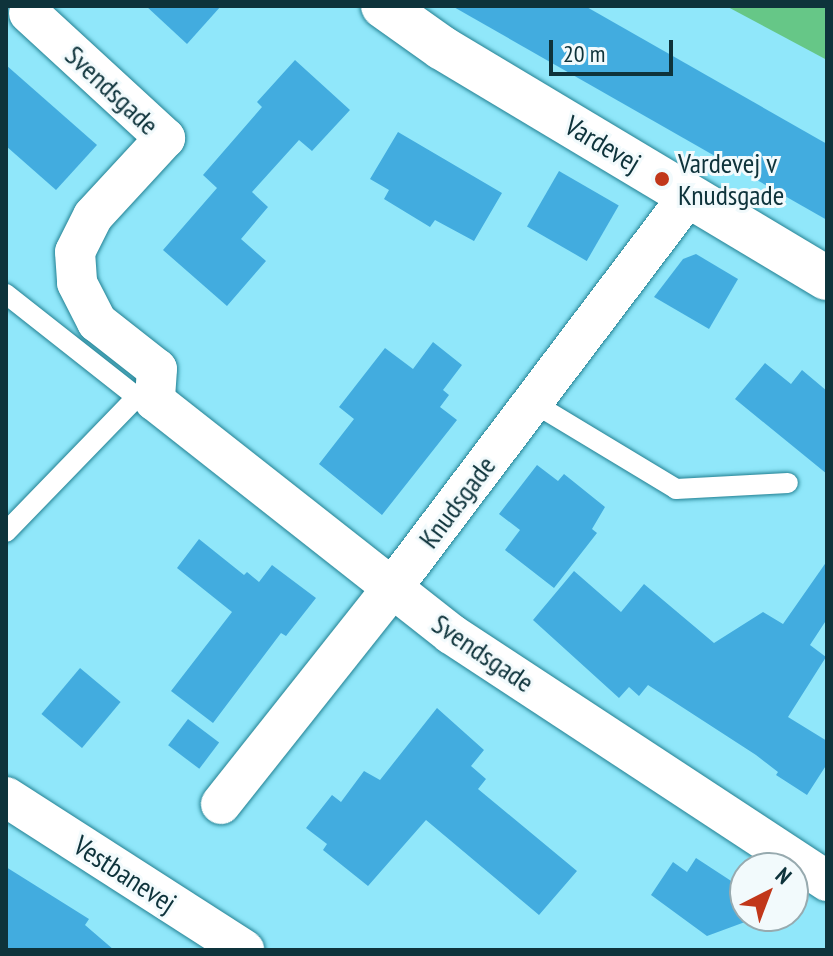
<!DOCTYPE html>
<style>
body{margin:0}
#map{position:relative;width:833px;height:956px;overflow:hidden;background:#90e7fa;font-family:"PT Sans Narrow",sans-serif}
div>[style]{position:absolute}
.green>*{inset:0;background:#66c787}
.building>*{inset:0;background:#42acdf;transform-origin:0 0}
.roads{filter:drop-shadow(0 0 2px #228092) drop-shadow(0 0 2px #228092)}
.lane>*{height:20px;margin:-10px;padding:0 10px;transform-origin:10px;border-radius:10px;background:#fff}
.street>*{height:40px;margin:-20px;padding:0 20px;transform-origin:20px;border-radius:20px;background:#fff}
.secondary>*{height:44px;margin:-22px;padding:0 22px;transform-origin:22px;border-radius:22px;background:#fff}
.dots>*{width:22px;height:22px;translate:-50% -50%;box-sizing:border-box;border:4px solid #f2fafc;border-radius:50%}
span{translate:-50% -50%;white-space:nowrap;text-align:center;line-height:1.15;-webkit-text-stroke:6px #f2fafc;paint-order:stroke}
.street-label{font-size:28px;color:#0e333b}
.poi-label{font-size:28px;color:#0e333b}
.left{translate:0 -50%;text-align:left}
.frame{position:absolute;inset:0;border:8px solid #0e333b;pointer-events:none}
.north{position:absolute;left:729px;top:852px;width:80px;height:80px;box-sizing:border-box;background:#f2fafc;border:2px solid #97aaaf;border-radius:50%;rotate:42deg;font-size:22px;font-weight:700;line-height:32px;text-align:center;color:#0e333b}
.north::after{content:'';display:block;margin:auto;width:28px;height:36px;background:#c1371a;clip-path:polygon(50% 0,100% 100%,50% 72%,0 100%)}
.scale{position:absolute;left:549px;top:40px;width:124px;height:36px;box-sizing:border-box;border:4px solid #0e333b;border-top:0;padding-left:10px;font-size:24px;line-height:28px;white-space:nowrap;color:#0e333b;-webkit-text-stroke:6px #f2fafc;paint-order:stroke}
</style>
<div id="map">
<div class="green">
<div style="clip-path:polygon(726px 6px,827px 6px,827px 60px)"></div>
</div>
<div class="building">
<div style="clip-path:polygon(146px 6px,221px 6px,187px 44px)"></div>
<div style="clip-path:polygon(452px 6px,585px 6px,827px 144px,827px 220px)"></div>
<div style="clip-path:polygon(295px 60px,350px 110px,312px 151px,299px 140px,252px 192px,268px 207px,241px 239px,266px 261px,227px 306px,163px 250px,217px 188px,203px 175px,262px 107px,257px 102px)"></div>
<div style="clip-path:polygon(6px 65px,97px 145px,56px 190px,6px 146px)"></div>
<div style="clip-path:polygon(398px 132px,502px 193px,474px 241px,435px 220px,430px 227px,384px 199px,389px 190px,370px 179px)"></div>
<div style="left:559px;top:171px;width:69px;height:64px;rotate:30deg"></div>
<div style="clip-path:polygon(696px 254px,738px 279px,709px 329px,654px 297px,683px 259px)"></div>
<div style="clip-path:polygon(433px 342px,462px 365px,443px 390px,449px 395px,440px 407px,457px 420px,382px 515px,319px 464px,354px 419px,339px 407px,385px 348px,413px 369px)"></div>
<div style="clip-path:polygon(765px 363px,791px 384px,802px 370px,827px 391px,827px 474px,735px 399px)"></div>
<div style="clip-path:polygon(537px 465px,558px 481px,564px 474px,605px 507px,592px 529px,597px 533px,554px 588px,505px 550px,520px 530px,499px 514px)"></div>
<div style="clip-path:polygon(199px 539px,244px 575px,247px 572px,259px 582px,272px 565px,316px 598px,286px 636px,281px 633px,213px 723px,171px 691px,232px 612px,177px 568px)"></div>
<div style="clip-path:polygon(827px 561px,827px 619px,810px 645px,826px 657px,788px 717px,827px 741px,827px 764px,807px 795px,776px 775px,778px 772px,756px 755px,648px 685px,639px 696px,629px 687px,619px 698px,533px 620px,574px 571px,621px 612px,644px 584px,714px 643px,763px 612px,783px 624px)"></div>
<div style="left:80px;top:668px;width:53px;height:60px;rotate:40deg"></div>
<div style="clip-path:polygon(437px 708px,484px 750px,471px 766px,486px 779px,478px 789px,577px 871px,539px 915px,426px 820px,368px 886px,323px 850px,327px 844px,306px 828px,332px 795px,341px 802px,364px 771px,380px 780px)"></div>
<div style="left:188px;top:719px;width:39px;height:33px;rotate:37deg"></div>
<div style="clip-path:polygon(696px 858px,745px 890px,745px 922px,707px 936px,651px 895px,673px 862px,687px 872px)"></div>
<div style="clip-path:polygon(6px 867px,89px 919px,85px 925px,114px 950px,6px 950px)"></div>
</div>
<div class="roads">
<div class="lane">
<div style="left:6px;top:294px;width:167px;rotate:38.2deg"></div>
<div style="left:137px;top:397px;width:11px;rotate:15deg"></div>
<div style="left:532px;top:402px;width:168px;rotate:31.1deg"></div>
<div style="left:676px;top:489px;width:112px;rotate:-3.1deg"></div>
<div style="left:6px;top:532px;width:188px;rotate:-45.9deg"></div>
</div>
<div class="street">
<div style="left:29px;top:13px;width:185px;rotate:42.6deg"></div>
<div style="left:165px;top:138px;width:106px;rotate:132.7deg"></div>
<div style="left:93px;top:216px;width:40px;rotate:116.6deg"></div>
<div style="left:75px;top:252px;width:31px;rotate:86deg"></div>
<div style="left:77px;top:283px;width:44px;rotate:62.9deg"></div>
<div style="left:97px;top:322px;width:76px;rotate:38.1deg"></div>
<div style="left:157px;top:369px;width:32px;rotate:94deg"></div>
<div style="left:155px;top:401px;width:377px;rotate:38.2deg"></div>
<div style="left:451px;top:634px;width:450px;rotate:33.3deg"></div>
<div style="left:6px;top:797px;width:283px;rotate:32.7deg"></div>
<div style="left:221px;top:804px;width:275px;rotate:-51.6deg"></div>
<div style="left:392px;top:588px;width:493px;rotate:-52.9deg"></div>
</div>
<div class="secondary">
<div style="left:383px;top:6px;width:72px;rotate:35.4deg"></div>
<div style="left:442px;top:48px;width:448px;rotate:30.9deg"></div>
</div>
</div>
<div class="dots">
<div style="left:662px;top:179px;background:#c1371a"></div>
</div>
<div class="street-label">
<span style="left:112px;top:90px;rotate:43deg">Svendsgade</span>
<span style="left:603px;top:144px;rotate:31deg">Vardevej</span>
<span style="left:457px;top:502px;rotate:-53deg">Knudsgade</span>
<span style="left:483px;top:653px;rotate:34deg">Svendsgade</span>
<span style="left:125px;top:874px;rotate:33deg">Vestbanevej</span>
</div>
<div class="poi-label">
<span class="left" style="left:678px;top:179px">Vardevej v<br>Knudsgade</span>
</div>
<div class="frame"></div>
<div class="north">N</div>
<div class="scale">20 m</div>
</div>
